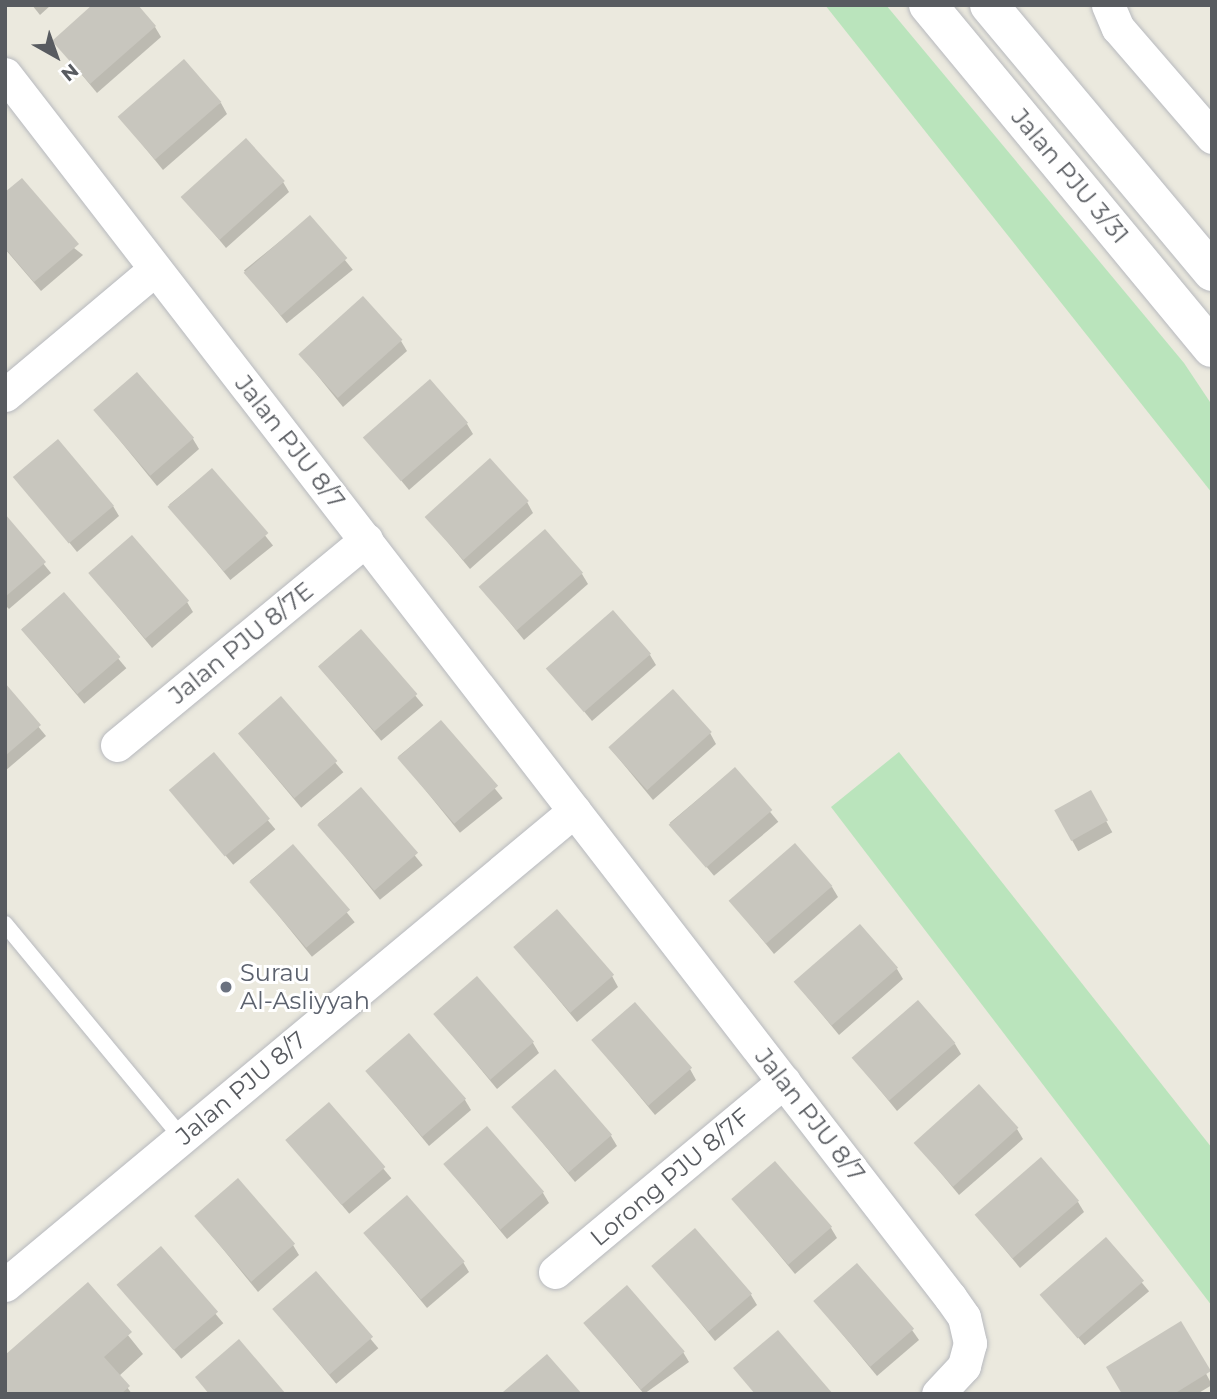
<!DOCTYPE html>
<style>
body{margin:0}
#map{position:relative;width:1217px;height:1399px;overflow:hidden;background:#ebe9de;font-family:Montserrat,sans-serif}
div>[style]{position:absolute}
.green>*{inset:0;background:#bae4bc}
.shadow>*{inset:0;background:#0003;transform-origin:0 0}
.building>*{inset:0;background:#c8c6be;transform-origin:0 0}
.roads{filter:drop-shadow(0 0 2px #b7b9be) drop-shadow(0 0 2px #b7b9be)}
.lane>*{height:16px;margin:-8px;padding:0 8px;transform-origin:8px;border-radius:8px;background:#fff}
.street>*{height:33px;margin:-16.5px;padding:0 16.5px;transform-origin:16.5px;border-radius:16.5px;background:#fff}
.secondary>*{height:38px;margin:-19px;padding:0 19px;transform-origin:19px;border-radius:19px;background:#fff}
.dots>*{width:19px;height:19px;translate:-50% -50%;box-sizing:border-box;border:4px solid #fff;border-radius:50%}
span{translate:-50% -50%;white-space:nowrap;text-align:center;line-height:1.15;-webkit-text-stroke:6px #fff;paint-order:stroke}
.street-label{font-size:24px;color:#585b60}
.worship-label{font-size:24px;color:#5b616d}
.left{translate:0 -50%;text-align:left}
.frame{position:absolute;inset:0;border:7px solid #585b60;pointer-events:none}
.north{position:absolute;left:21px;top:21px;width:70px;height:70px;-webkit-text-stroke:5px #fff;paint-order:stroke;rotate:140deg;font-size:19px;font-weight:700;line-height:28px;text-align:center;color:#585b60}
.north::after{content:'';display:block;margin:auto;width:24px;height:32px;background:#585b60;clip-path:polygon(50% 0,100% 100%,50% 72%,0 100%)}
</style>
<div id="map">
<div class="green">
<div style="clip-path:polygon(825px 5px,886px 5px,1184px 363px,1212px 405px,1212px 493px)"></div>
<div style="clip-path:polygon(899px 752px,1212px 1148px,1212px 1306px,831px 807px)"></div>
</div>
<div class="shadow">
<div style="clip-path:polygon(32px 5px,51px 5px,40px 15px)"></div>
<div style="clip-path:polygon(155px 27px,161px 37px,97px 93px,54px 41px)"></div>
<div style="clip-path:polygon(221px 103px,227px 114px,163px 170px,120px 117px)"></div>
<div style="clip-path:polygon(283px 182px,289px 192px,226px 248px,183px 196px)"></div>
<div style="clip-path:polygon(5px 194px,83px 255px,41px 291px,5px 249px)"></div>
<div style="left:310px;top:217px;width:68px;height:85px;rotate:51deg"></div>
<div style="clip-path:polygon(401px 341px,407px 351px,343px 407px,300px 354px)"></div>
<div style="clip-path:polygon(95px 410px,193px 439px,199px 449px,157px 486px)"></div>
<div style="clip-path:polygon(467px 424px,473px 434px,409px 490px,366px 438px)"></div>
<div style="left:212px;top:470px;width:97px;height:55px;rotate:51deg"></div>
<div style="clip-path:polygon(16px 477px,113px 506px,119px 516px,77px 552px)"></div>
<div style="clip-path:polygon(527px 502px,533px 513px,470px 569px,426px 516px)"></div>
<div style="clip-path:polygon(5px 517px,51px 573px,9px 609px,5px 605px)"></div>
<div style="clip-path:polygon(90px 573px,187px 602px,193px 612px,152px 648px)"></div>
<div style="clip-path:polygon(582px 574px,588px 584px,524px 640px,481px 587px)"></div>
<div style="left:64px;top:594px;width:97px;height:55px;rotate:50deg"></div>
<div style="left:361px;top:631px;width:97px;height:55px;rotate:50deg"></div>
<div style="clip-path:polygon(650px 655px,656px 665px,592px 721px,549px 669px)"></div>
<div style="clip-path:polygon(5px 686px,46px 736px,5px 771px)"></div>
<div style="left:281px;top:698px;width:97px;height:55px;rotate:50deg"></div>
<div style="left:441px;top:722px;width:98px;height:55px;rotate:51deg"></div>
<div style="clip-path:polygon(710px 733px,716px 744px,653px 800px,610px 748px)"></div>
<div style="left:213px;top:755px;width:97px;height:55px;rotate:50deg"></div>
<div style="left:734px;top:769px;width:69px;height:84px;rotate:50deg"></div>
<div style="left:361px;top:789px;width:98px;height:55px;rotate:51deg"></div>
<div style="left:1090px;top:792px;width:46px;height:39px;rotate:61deg"></div>
<div style="left:293px;top:846px;width:98px;height:55px;rotate:51deg"></div>
<div style="clip-path:polygon(832px 887px,838px 897px,774px 954px,731px 901px)"></div>
<div style="clip-path:polygon(515px 947px,612px 976px,618px 987px,577px 1022px)"></div>
<div style="clip-path:polygon(897px 969px,903px 979px,839px 1035px,796px 983px)"></div>
<div style="clip-path:polygon(435px 1014px,533px 1043px,539px 1053px,497px 1089px)"></div>
<div style="clip-path:polygon(593px 1040px,690px 1069px,696px 1080px,655px 1115px)"></div>
<div style="clip-path:polygon(955px 1044px,961px 1054px,897px 1111px,854px 1058px)"></div>
<div style="clip-path:polygon(367px 1071px,465px 1100px,471px 1110px,429px 1146px)"></div>
<div style="left:329px;top:1104px;width:97px;height:55px;rotate:50deg"></div>
<div style="clip-path:polygon(513px 1107px,611px 1136px,617px 1146px,575px 1182px)"></div>
<div style="clip-path:polygon(1017px 1129px,1023px 1139px,959px 1195px,916px 1143px)"></div>
<div style="clip-path:polygon(445px 1164px,543px 1193px,549px 1203px,507px 1239px)"></div>
<div style="clip-path:polygon(733px 1199px,831px 1228px,837px 1238px,795px 1274px)"></div>
<div style="clip-path:polygon(1078px 1202px,1084px 1212px,1020px 1268px,977px 1216px)"></div>
<div style="clip-path:polygon(196px 1216px,293px 1245px,299px 1255px,258px 1292px)"></div>
<div style="clip-path:polygon(365px 1233px,463px 1262px,469px 1272px,427px 1308px)"></div>
<div style="left:1106px;top:1240px;width:67px;height:84px;rotate:50deg"></div>
<div style="left:161px;top:1249px;width:97px;height:55px;rotate:50deg"></div>
<div style="clip-path:polygon(654px 1266px,751px 1295px,757px 1305px,715px 1341px)"></div>
<div style="left:316px;top:1274px;width:97px;height:55px;rotate:50deg"></div>
<div style="clip-path:polygon(87px 1284px,143px 1354px,119px 1376px,132px 1394px,5px 1394px)"></div>
<div style="clip-path:polygon(815px 1301px,912px 1330px,919px 1340px,877px 1376px)"></div>
<div style="clip-path:polygon(585px 1323px,683px 1352px,689px 1362px,644px 1394px)"></div>
<div style="clip-path:polygon(1180px 1324px,1212px 1385px,1197px 1394px,1124px 1394px)"></div>
</div>
<div class="building">
<div style="clip-path:polygon(92px 5px,138px 5px,156px 26px,90px 84px,52px 41px)"></div>
<div style="left:184px;top:59px;width:57px;height:88px;rotate:49deg"></div>
<div style="left:246px;top:138px;width:58px;height:88px;rotate:48deg"></div>
<div style="clip-path:polygon(22px 178px,79px 244px,34px 282px,5px 248px,5px 192px)"></div>
<div style="left:310px;top:215px;width:57px;height:88px;rotate:49deg"></div>
<div style="left:363px;top:296px;width:59px;height:87px;rotate:48deg"></div>
<div style="left:137px;top:372px;width:87px;height:58px;rotate:49deg"></div>
<div style="left:430px;top:379px;width:58px;height:89px;rotate:49deg"></div>
<div style="left:58px;top:439px;width:87px;height:59px;rotate:50deg"></div>
<div style="left:490px;top:458px;width:58px;height:88px;rotate:48deg"></div>
<div style="left:212px;top:468px;width:86px;height:59px;rotate:49deg"></div>
<div style="clip-path:polygon(5px 514px,46px 562px,5px 597px)"></div>
<div style="left:545px;top:529px;width:58px;height:88px;rotate:49deg"></div>
<div style="left:132px;top:535px;width:87px;height:58px;rotate:49deg"></div>
<div style="left:64px;top:592px;width:86px;height:57px;rotate:49deg"></div>
<div style="left:613px;top:610px;width:58px;height:89px;rotate:49deg"></div>
<div style="left:361px;top:629px;width:86px;height:57px;rotate:49deg"></div>
<div style="clip-path:polygon(5px 683px,41px 725px,5px 756px)"></div>
<div style="left:673px;top:689px;width:58px;height:87px;rotate:48deg"></div>
<div style="left:281px;top:696px;width:86px;height:57px;rotate:49deg"></div>
<div style="left:441px;top:720px;width:87px;height:58px;rotate:49deg"></div>
<div style="left:214px;top:752px;width:87px;height:59px;rotate:50deg"></div>
<div style="left:735px;top:767px;width:57px;height:88px;rotate:49deg"></div>
<div style="left:361px;top:787px;width:87px;height:58px;rotate:49deg"></div>
<div style="left:1091px;top:790px;width:35px;height:42px;rotate:61deg"></div>
<div style="left:795px;top:843px;width:57px;height:88px;rotate:49deg"></div>
<div style="left:293px;top:844px;width:87px;height:58px;rotate:49deg"></div>
<div style="left:557px;top:909px;width:87px;height:58px;rotate:49deg"></div>
<div style="left:860px;top:924px;width:58px;height:88px;rotate:49deg"></div>
<div style="left:477px;top:976px;width:87px;height:58px;rotate:49deg"></div>
<div style="left:918px;top:1000px;width:57px;height:88px;rotate:49deg"></div>
<div style="left:635px;top:1002px;width:87px;height:58px;rotate:49deg"></div>
<div style="left:409px;top:1033px;width:87px;height:58px;rotate:49deg"></div>
<div style="left:555px;top:1069px;width:87px;height:58px;rotate:49deg"></div>
<div style="left:979px;top:1084px;width:59px;height:88px;rotate:48deg"></div>
<div style="left:329px;top:1102px;width:86px;height:58px;rotate:49deg"></div>
<div style="left:487px;top:1126px;width:87px;height:58px;rotate:49deg"></div>
<div style="left:1041px;top:1157px;width:58px;height:88px;rotate:49deg"></div>
<div style="left:775px;top:1161px;width:87px;height:58px;rotate:49deg"></div>
<div style="left:238px;top:1178px;width:87px;height:58px;rotate:49deg"></div>
<div style="left:407px;top:1195px;width:88px;height:58px;rotate:49deg"></div>
<div style="left:695px;top:1228px;width:87px;height:58px;rotate:49deg"></div>
<div style="left:1106px;top:1237px;width:58px;height:88px;rotate:49deg"></div>
<div style="left:161px;top:1246px;width:87px;height:59px;rotate:49deg"></div>
<div style="left:857px;top:1263px;width:87px;height:58px;rotate:49deg"></div>
<div style="left:316px;top:1271px;width:87px;height:58px;rotate:49deg"></div>
<div style="clip-path:polygon(88px 1282px,132px 1332px,104px 1357px,130px 1386px,121px 1394px,5px 1394px,5px 1355px)"></div>
<div style="left:627px;top:1285px;width:88px;height:58px;rotate:49deg"></div>
<div style="clip-path:polygon(1181px 1321px,1211px 1371px,1174px 1394px,1122px 1394px,1106px 1367px)"></div>
<div style="clip-path:polygon(778px 1330px,833px 1394px,755px 1394px,733px 1368px)"></div>
<div style="clip-path:polygon(239px 1339px,286px 1394px,209px 1394px,195px 1377px)"></div>
<div style="clip-path:polygon(547px 1354px,582px 1394px,505px 1394px,503px 1392px)"></div>
</div>
<div class="roads">
<div class="lane">
<div style="left:5px;top:924px;width:278px;rotate:50.4deg"></div>
</div>
<div class="street">
<div style="left:1108px;top:5px;width:25px;rotate:67deg"></div>
<div style="left:1118px;top:28px;width:144px;rotate:49.2deg"></div>
<div style="left:5px;top:74px;width:1546px;rotate:52.31deg"></div>
<div style="left:950px;top:1297px;width:24px;rotate:55deg"></div>
<div style="left:964px;top:1317px;width:27px;rotate:77deg"></div>
<div style="left:970px;top:1343px;width:24px;rotate:105deg"></div>
<div style="left:964px;top:1366px;width:38px;rotate:133deg"></div>
<div style="left:5px;top:395px;width:196px;rotate:-40deg"></div>
<div style="left:117px;top:745px;width:323px;rotate:-39.5deg"></div>
<div style="left:555px;top:1272px;width:298px;rotate:-39.8deg"></div>
<div style="left:5px;top:1285px;width:741px;rotate:-39.8deg"></div>
</div>
<div class="secondary">
<div style="left:928px;top:5px;width:445px;rotate:50.4deg"></div>
<div style="left:989px;top:5px;width:348px;rotate:50.1deg"></div>
</div>
</div>
<div class="dots">
<div style="left:226px;top:987px;background:#6b7280"></div>
</div>
<div class="street-label">
<span style="left:1070px;top:176px;rotate:50deg">Jalan PJU 3/31</span>
<span style="left:290px;top:442px;rotate:52deg">Jalan PJU 8/7</span>
<span style="left:241px;top:643px;rotate:-39deg">Jalan PJU 8/7E</span>
<span style="left:241px;top:1088px;rotate:-40deg">Jalan PJU 8/7</span>
<span style="left:810px;top:1115px;rotate:52deg">Jalan PJU 8/7</span>
<span style="left:670px;top:1177px;rotate:-40deg">Lorong PJU 8/7F</span>
</div>
<div class="worship-label">
<span class="left" style="left:240px;top:987px">Surau<br>Al-Asliyyah</span>
</div>
<div class="frame"></div>
<div class="north">N</div>
</div>
